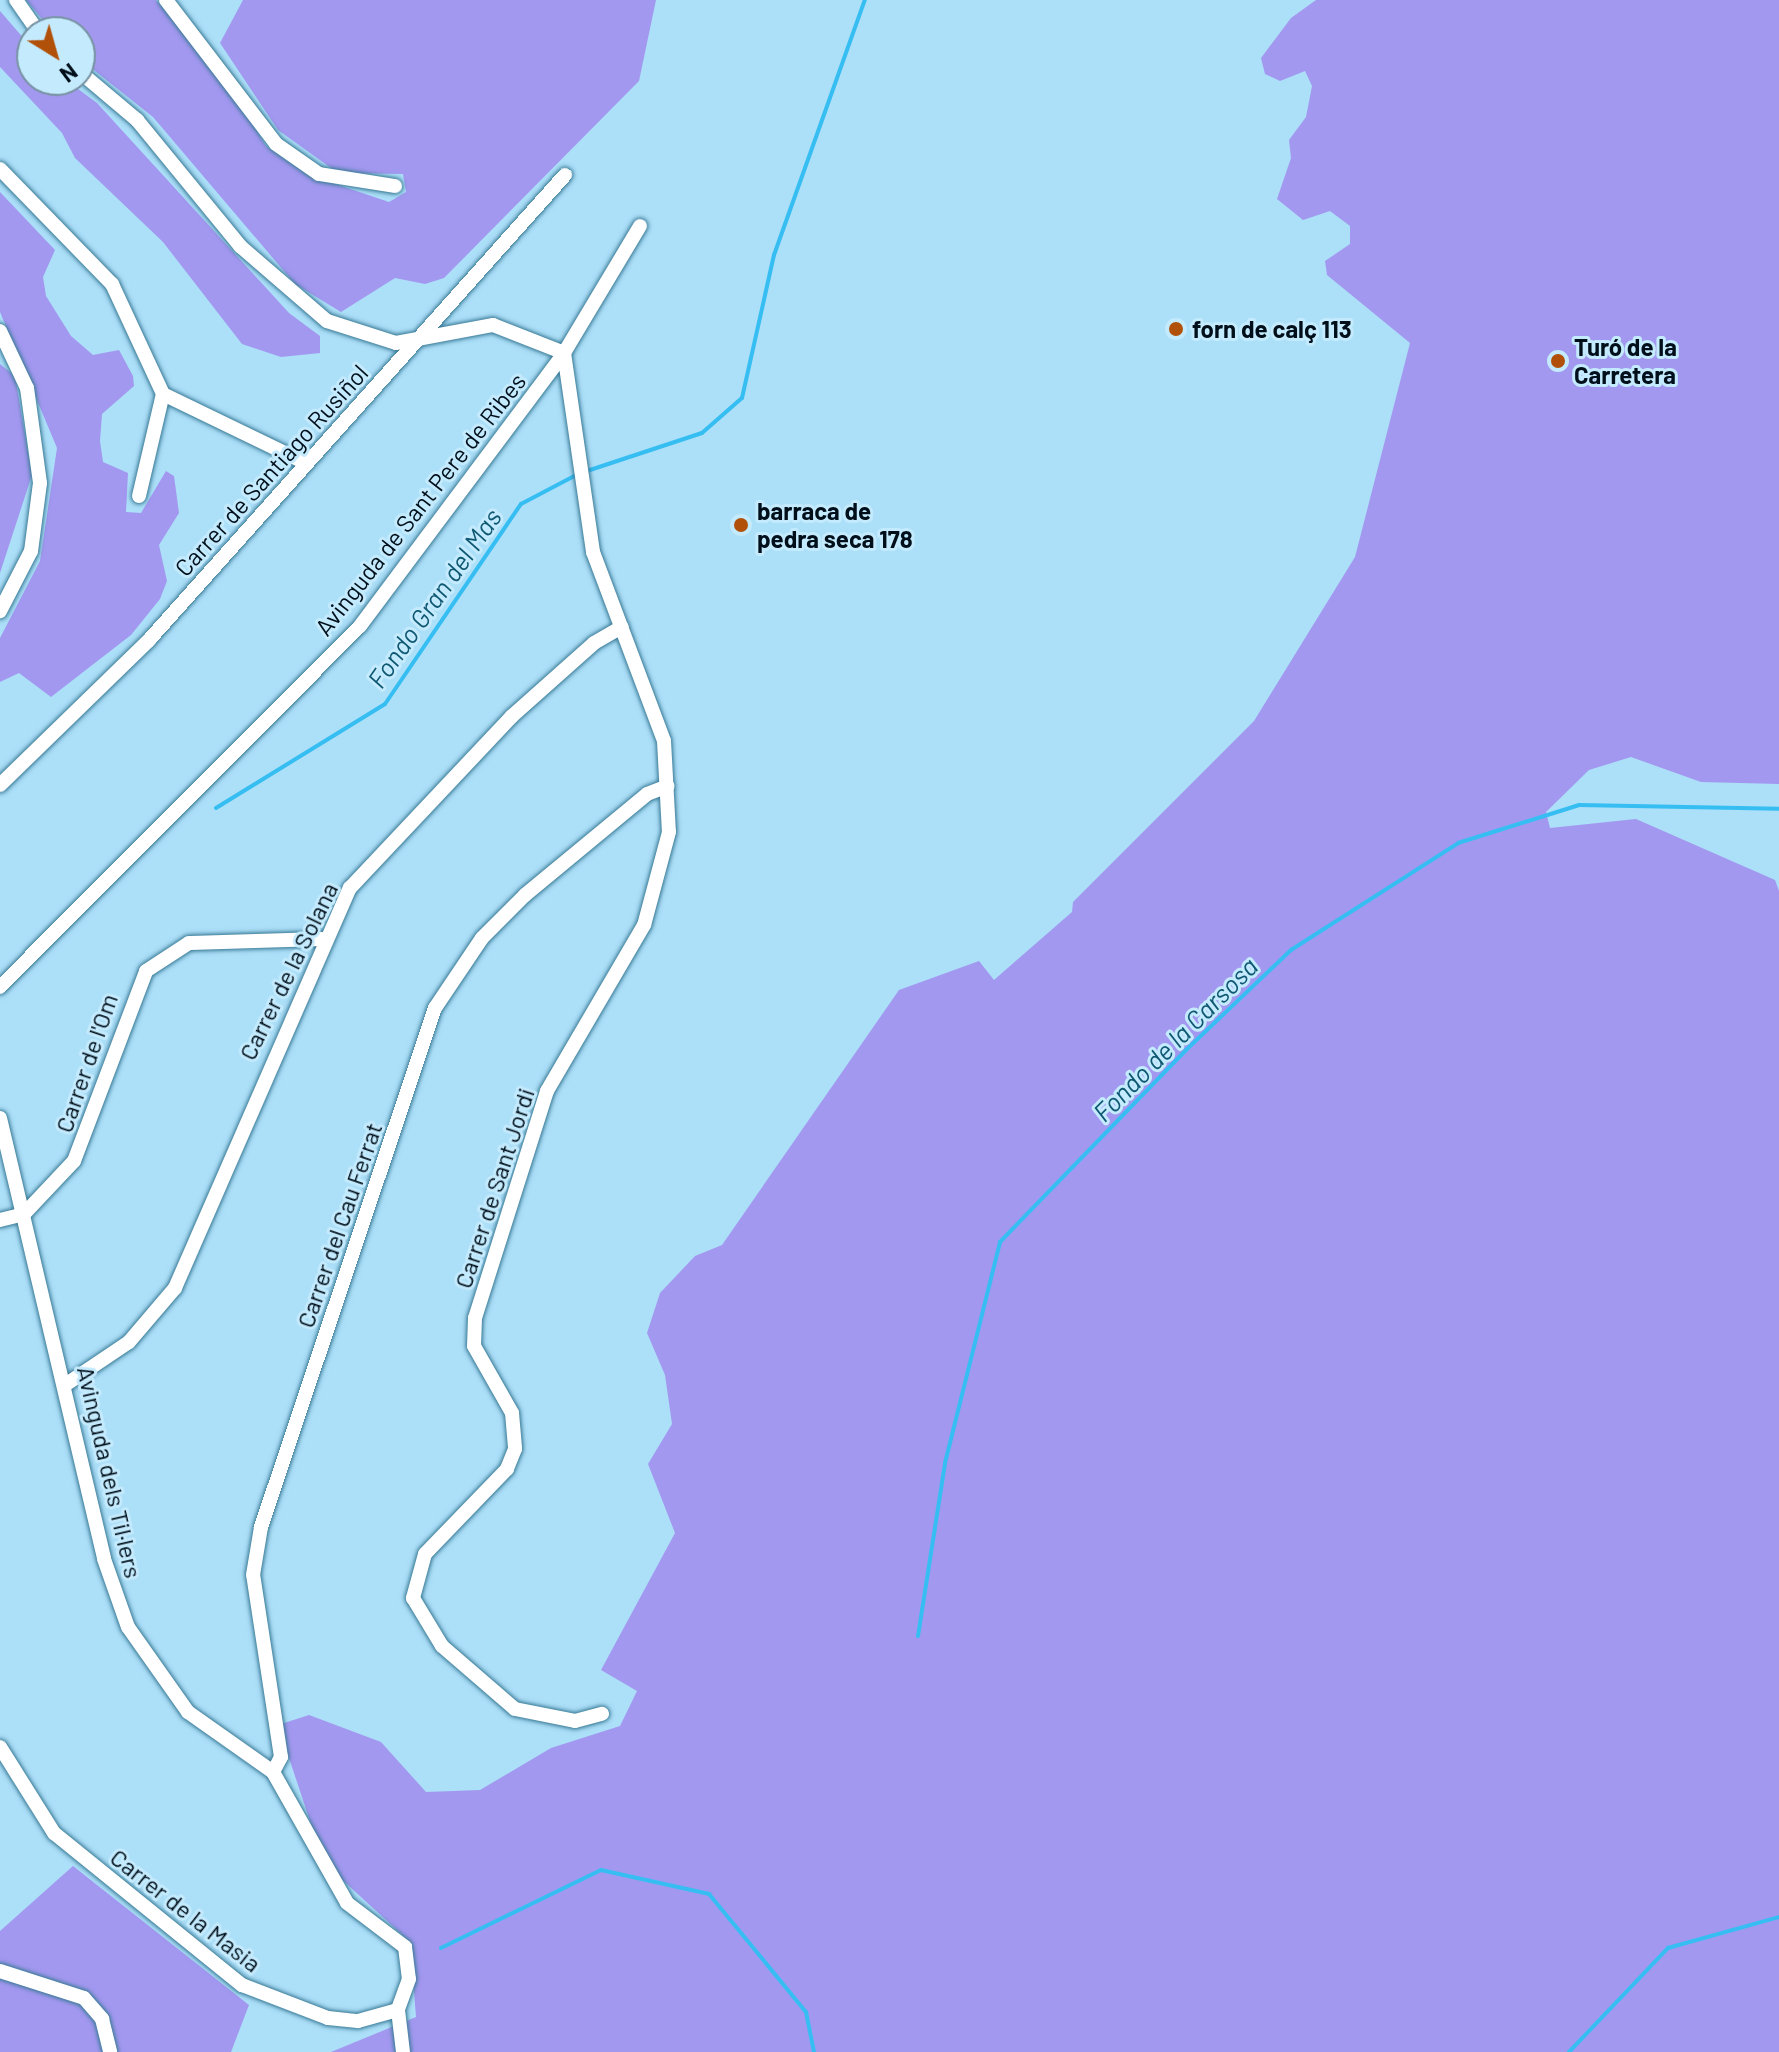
<!DOCTYPE html>
<meta charset="utf-8">
<style>
body{margin:0}
#map{position:relative;width:1779px;height:2052px;overflow:hidden;background:#acdff8;font-family:Barlow,sans-serif}
div>[style]{position:absolute}
.green>*{inset:0;background:#a398f0}
.stream>*{height:4px;margin:-2px;padding:0 2px;transform-origin:2px;border-radius:2px;background:#36bef2}
.roads{filter:drop-shadow(0 0 2px #387995) drop-shadow(0 0 2px #387995)}
.minor>*{height:14px;margin:-7px;padding:0 7px;transform-origin:7px;border-radius:7px;background:#fff}
.dots>*{width:22px;height:22px;translate:-50% -50%;box-sizing:border-box;border:4px solid #c4eafd;border-radius:50%}
span{translate:-50% -50%;white-space:nowrap;text-align:center;line-height:1.15;-webkit-text-stroke:6px #c4eafd;paint-order:stroke}
.poi-label{font-size:24px;color:#000f1a;font-weight:700}
.left{translate:0 -50%;text-align:left}
.street-label{font-size:24px;color:#000f1a}
.water-label{font-size:26px;color:#0f5872;font-style:italic}
.north{position:absolute;left:16px;top:16px;width:80px;height:80px;box-sizing:border-box;background:#c4eafd;border:2px solid #7692a2;border-radius:50%;rotate:143deg;font-size:22px;font-weight:700;line-height:32px;text-align:center;color:#000f1a}
.north::after{content:'';display:block;margin:auto;width:28px;height:36px;background:#b15109;clip-path:polygon(50% 0,100% 100%,50% 72%,0 100%)}
</style>
<div id="map">
<div class="green">
<div style="clip-path:polygon(26px 0,156px 0,230px 87px,266px 146px,306px 174px,389px 202px,406px 192px,403px 174px,338px 173px,278px 130px,220px 43px,243px 0,656px 0,639px 81px,444px 278px,425px 284px,395px 278px,341px 312px,295px 284px,153px 117px,80px 59px,80px 32px,53px 32px)"></div>
<div style="clip-path:polygon(1316px 0,1779px 0,1779px 784px,1701px 782px,1631px 757px,1589px 770px,1546px 812px,1550px 828px,1636px 819px,1775px 880px,1779px 891px,1779px 2052px,331px 2052px,416px 2017px,410px 1942px,324px 1863px,278px 1725px,309px 1715px,381px 1742px,426px 1792px,480px 1790px,551px 1748px,620px 1726px,637px 1691px,601px 1670px,675px 1533px,648px 1464px,672px 1424px,665px 1375px,647px 1333px,660px 1293px,695px 1256px,722px 1245px,899px 990px,979px 961px,994px 980px,1072px 912px,1073px 902px,1254px 721px,1355px 557px,1410px 343px,1327px 275px,1325px 261px,1350px 244px,1350px 226px,1330px 211px,1303px 220px,1277px 199px,1291px 158px,1289px 140px,1306px 117px,1312px 86px,1305px 71px,1280px 81px,1265px 74px,1261px 58px,1291px 18px)"></div>
<div style="clip-path:polygon(0 11px,32px 48px,32px 80px,66px 80px,97px 103px,289px 313px,320px 336px,320px 353px,281px 357px,242px 344px,163px 242px,75px 158px,62px 133px,0 67px)"></div>
<div style="clip-path:polygon(0 192px,55px 250px,43px 277px,46px 296px,71px 336px,93px 355px,119px 350px,133px 376px,134px 386px,102px 414px,100px 441px,103px 462px,128px 473px,126px 512px,141px 513px,166px 471px,174px 476px,179px 513px,159px 545px,167px 581px,160px 599px,131px 635px,51px 697px,19px 673px,0 682px,0 638px,40px 561px,57px 448px,0 312px)"></div>
<div style="clip-path:polygon(0 364px,15px 376px,32px 475px,0 573px)"></div>
<div style="clip-path:polygon(73px 1866px,249px 2005px,231px 2052px,0 2052px,0 1931px)"></div>
</div>
<div class="stream">
<div style="left:587px;top:471px;width:121px;rotate:-18.3deg"></div>
<div style="left:702px;top:433px;width:53px;rotate:-41.2deg"></div>
<div style="left:742px;top:398px;width:147px;rotate:-77.4deg"></div>
<div style="left:774px;top:255px;width:271px;rotate:-70.4deg"></div>
<div style="left:216px;top:808px;width:198px;rotate:-31.6deg"></div>
<div style="left:385px;top:704px;width:242px;rotate:-55.8deg"></div>
<div style="left:521px;top:504px;width:64px;rotate:-27.8deg"></div>
<div style="left:918px;top:1636px;width:175px;rotate:-81.1deg"></div>
<div style="left:945px;top:1463px;width:228px;rotate:-76deg"></div>
<div style="left:1000px;top:1242px;width:267px;rotate:-45.9deg"></div>
<div style="left:1186px;top:1050px;width:145px;rotate:-43.6deg"></div>
<div style="left:1291px;top:950px;width:198px;rotate:-32.6deg"></div>
<div style="left:1458px;top:843px;width:127px;rotate:-17.4deg"></div>
<div style="left:1579px;top:805px;width:200px;rotate:1.1deg"></div>
<div style="left:441px;top:1948px;width:178px;rotate:-26deg"></div>
<div style="left:601px;top:1870px;width:111px;rotate:12.5deg"></div>
<div style="left:709px;top:1894px;width:153px;rotate:50.6deg"></div>
<div style="left:806px;top:2012px;width:41px;rotate:78.7deg"></div>
<div style="left:1569px;top:2052px;width:144px;rotate:-46.4deg"></div>
<div style="left:1668px;top:1948px;width:115px;rotate:-15.6deg"></div>
</div>
<div class="roads">
<div class="minor">
<div style="left:16px;top:0;width:39px;rotate:55deg"></div>
<div style="left:166px;top:0;width:181px;rotate:52.6deg"></div>
<div style="left:276px;top:144px;width:52px;rotate:34.9deg"></div>
<div style="left:319px;top:174px;width:77px;rotate:9deg"></div>
<div style="left:80px;top:72px;width:75px;rotate:40.1deg"></div>
<div style="left:137px;top:120px;width:163px;rotate:50.7deg"></div>
<div style="left:240px;top:246px;width:115px;rotate:40.8deg"></div>
<div style="left:327px;top:321px;width:72px;rotate:17.7deg"></div>
<div style="left:396px;top:343px;width:99px;rotate:-10.5deg"></div>
<div style="left:493px;top:325px;width:76px;rotate:21.5deg"></div>
<div style="left:0;top:169px;width:161px;rotate:45.8deg"></div>
<div style="left:112px;top:284px;width:121px;rotate:65.1deg"></div>
<div style="left:163px;top:394px;width:159px;rotate:25.8deg"></div>
<div style="left:0;top:331px;width:63px;rotate:64.7deg"></div>
<div style="left:27px;top:388px;width:96px;rotate:82.2deg"></div>
<div style="left:40px;top:483px;width:69px;rotate:97.5deg"></div>
<div style="left:31px;top:551px;width:68px;rotate:117.3deg"></div>
<div style="left:564px;top:353px;width:201px;rotate:81.7deg"></div>
<div style="left:593px;top:552px;width:202px;rotate:69.4deg"></div>
<div style="left:664px;top:741px;width:91px;rotate:86.9deg"></div>
<div style="left:669px;top:832px;width:96px;rotate:105deg"></div>
<div style="left:644px;top:925px;width:192px;rotate:120.3deg"></div>
<div style="left:547px;top:1091px;width:238px;rotate:107.6deg"></div>
<div style="left:475px;top:1318px;width:28px;rotate:92deg"></div>
<div style="left:474px;top:1346px;width:77px;rotate:60.4deg"></div>
<div style="left:512px;top:1413px;width:36px;rotate:85deg"></div>
<div style="left:515px;top:1449px;width:22px;rotate:112deg"></div>
<div style="left:507px;top:1469px;width:118px;rotate:134deg"></div>
<div style="left:425px;top:1554px;width:46px;rotate:105.3deg"></div>
<div style="left:413px;top:1598px;width:56px;rotate:58.9deg"></div>
<div style="left:442px;top:1646px;width:96px;rotate:40.8deg"></div>
<div style="left:515px;top:1709px;width:61px;rotate:11.3deg"></div>
<div style="left:575px;top:1721px;width:28px;rotate:-15deg"></div>
<div style="left:139px;top:496px;width:105px;rotate:-76.8deg"></div>
<div style="left:0;top:785px;width:208px;rotate:-44.2deg"></div>
<div style="left:149px;top:640px;width:624px;rotate:-48.18deg"></div>
<div style="left:0;top:987px;width:510px;rotate:-45.08deg"></div>
<div style="left:360px;top:626px;width:341px;rotate:-53.2deg"></div>
<div style="left:564px;top:353px;width:148px;rotate:-59.1deg"></div>
<div style="left:0;top:1118px;width:453px;rotate:76.7deg"></div>
<div style="left:104px;top:1559px;width:72px;rotate:70.6deg"></div>
<div style="left:128px;top:1627px;width:104px;rotate:54.8deg"></div>
<div style="left:188px;top:1712px;width:104px;rotate:35.2deg"></div>
<div style="left:273px;top:1772px;width:150px;rotate:60.5deg"></div>
<div style="left:347px;top:1903px;width:73px;rotate:37.2deg"></div>
<div style="left:405px;top:1947px;width:32px;rotate:83deg"></div>
<div style="left:409px;top:1979px;width:33px;rotate:110deg"></div>
<div style="left:0;top:1220px;width:25px;rotate:-14deg"></div>
<div style="left:24px;top:1214px;width:73px;rotate:-46.7deg"></div>
<div style="left:74px;top:1161px;width:203px;rotate:-69.2deg"></div>
<div style="left:146px;top:971px;width:51px;rotate:-33.1deg"></div>
<div style="left:189px;top:943px;width:133px;rotate:-1.7deg"></div>
<div style="left:68px;top:1383px;width:73px;rotate:-33.9deg"></div>
<div style="left:129px;top:1342px;width:71px;rotate:-49.6deg"></div>
<div style="left:175px;top:1288px;width:437px;rotate:-66.4deg"></div>
<div style="left:350px;top:888px;width:235px;rotate:-46.7deg"></div>
<div style="left:511px;top:717px;width:111px;rotate:-41.7deg"></div>
<div style="left:594px;top:643px;width:32px;rotate:-30deg"></div>
<div style="left:0;top:1747px;width:102px;rotate:57.9deg"></div>
<div style="left:54px;top:1833px;width:242px;rotate:39deg"></div>
<div style="left:242px;top:1985px;width:92px;rotate:21deg"></div>
<div style="left:328px;top:2018px;width:30px;rotate:6deg"></div>
<div style="left:358px;top:2021px;width:41px;rotate:-15.4deg"></div>
<div style="left:273px;top:1772px;width:17px;rotate:-62deg"></div>
<div style="left:281px;top:1757px;width:184px;rotate:-98.7deg"></div>
<div style="left:253px;top:1575px;width:49px;rotate:-80.5deg"></div>
<div style="left:261px;top:1527px;width:547px;rotate:-71.47deg"></div>
<div style="left:435px;top:1008px;width:84px;rotate:-56.1deg"></div>
<div style="left:482px;top:938px;width:61px;rotate:-45deg"></div>
<div style="left:525px;top:895px;width:158px;rotate:-39.6deg"></div>
<div style="left:647px;top:794px;width:22px;rotate:-21deg"></div>
<div style="left:0;top:1971px;width:88px;rotate:17.8deg"></div>
<div style="left:84px;top:1998px;width:28px;rotate:49deg"></div>
<div style="left:102px;top:2019px;width:34px;rotate:76deg"></div>
<div style="left:398px;top:2010px;width:42px;rotate:83.2deg"></div>
</div>
</div>
<div class="dots">
<div style="left:1176px;top:329px;background:#b15109"></div>
<div style="left:1558px;top:361px;background:#b15109"></div>
<div style="left:741px;top:525px;background:#b15109"></div>
</div>
<div class="poi-label">
<span class="left" style="left:1192px;top:329px">forn de calç 113</span>
<span class="left" style="left:1574px;top:361px">Turó de la<br>Carretera</span>
<span class="left" style="left:757px;top:525px">barraca de<br>pedra seca 178</span>
</div>
<div class="street-label">
<span style="left:271px;top:470px;rotate:-48deg">Carrer de Santiago Rusiñol</span>
<span style="left:420px;top:504px;rotate:-52deg">Avinguda de Sant Pere de Ribes</span>
<span style="left:288px;top:971px;rotate:-64deg">Carrer de la Solana</span>
<span style="left:86px;top:1063px;rotate:-71deg">Carrer de l'Om</span>
<span style="left:494px;top:1188px;rotate:-72deg">Carrer de Sant Jordi</span>
<span style="left:339px;top:1225px;rotate:-71deg">Carrer del Cau Ferrat</span>
<span style="left:110px;top:1472px;rotate:77deg">Avinguda dels Til·lers</span>
<span style="left:186px;top:1910px;rotate:38deg">Carrer de la Masia</span>
</div>
<div class="water-label">
<span style="left:434px;top:598px;rotate:-55deg">Fondo Gran del Mas</span>
<span style="left:1175px;top:1039px;rotate:-45deg">Fondo de la Carsosa</span>
</div>
<div class="north">N</div>
</div>
